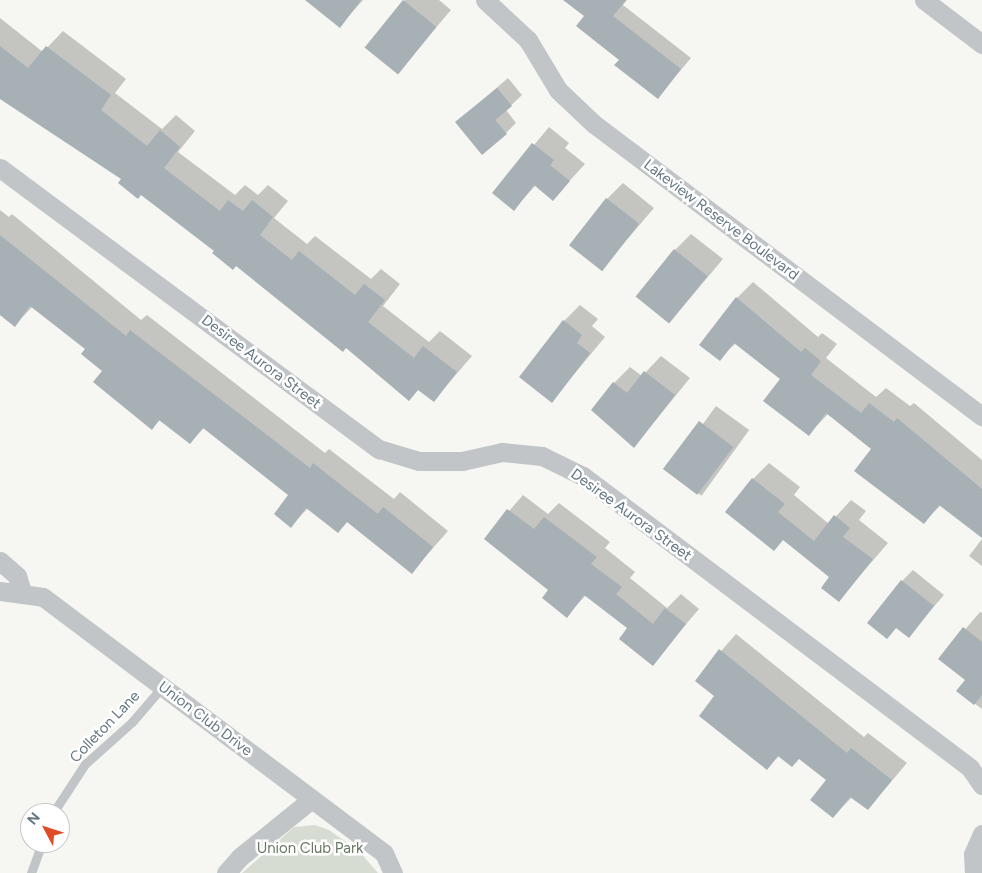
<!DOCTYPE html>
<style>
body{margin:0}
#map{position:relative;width:982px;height:873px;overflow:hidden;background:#f6f6f2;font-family:Figtree,sans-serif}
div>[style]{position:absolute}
.green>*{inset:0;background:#d7dcd3}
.shadow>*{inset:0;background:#0003;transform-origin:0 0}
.building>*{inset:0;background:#a7b0b5;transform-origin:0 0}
.lane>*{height:9px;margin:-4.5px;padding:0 4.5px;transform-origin:4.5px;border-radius:4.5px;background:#c1c5c8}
.street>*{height:19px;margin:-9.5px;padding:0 9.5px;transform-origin:9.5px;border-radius:9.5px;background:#c1c5c8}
span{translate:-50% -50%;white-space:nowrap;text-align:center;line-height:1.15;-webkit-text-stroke:5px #fff;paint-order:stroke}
.street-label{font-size:15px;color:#657783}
.park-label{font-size:15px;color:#697a64}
.north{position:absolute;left:20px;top:803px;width:50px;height:50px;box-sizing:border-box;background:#fff;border:1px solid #c1c9cd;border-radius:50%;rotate:310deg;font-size:14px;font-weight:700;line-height:20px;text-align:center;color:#657783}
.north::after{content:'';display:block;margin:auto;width:18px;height:22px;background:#e04b28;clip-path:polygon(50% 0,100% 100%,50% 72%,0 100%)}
</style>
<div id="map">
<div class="green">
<div style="clip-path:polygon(315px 825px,329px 830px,359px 851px,378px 873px,242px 873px,294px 827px)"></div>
</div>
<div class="shadow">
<div style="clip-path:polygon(310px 0,363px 0,340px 26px)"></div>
<div style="clip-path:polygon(405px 0,439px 0,451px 10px,398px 72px,367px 48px)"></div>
<div style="clip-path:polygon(572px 0,627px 0,623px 5px,691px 58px,658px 97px,621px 59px)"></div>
<div style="clip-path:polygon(0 18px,43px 52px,63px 31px,126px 79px,115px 93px,162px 129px,176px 115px,195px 131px,178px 152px,235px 195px,245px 185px,258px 195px,268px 185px,288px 201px,274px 218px,307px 244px,315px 236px,371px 279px,381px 269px,400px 284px,383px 306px,429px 342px,440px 331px,472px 356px,434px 400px,419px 389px,409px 399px,347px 347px,0 88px)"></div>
<div style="clip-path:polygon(508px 78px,522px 95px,506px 110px,516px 123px,506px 133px,457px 122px)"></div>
<div style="clip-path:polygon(549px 127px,569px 143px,565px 148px,585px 164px,553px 199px,536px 185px,514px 209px,494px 193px)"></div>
<div style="clip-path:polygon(623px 183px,654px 208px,601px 270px,607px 199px)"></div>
<div style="clip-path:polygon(0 210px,9px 217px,12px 214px,141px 320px,147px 315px,325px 453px,329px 449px,394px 499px,400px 492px,448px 531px,412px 572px,348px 521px,338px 531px,308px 508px,291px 526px,290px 495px,205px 427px,190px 442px,161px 419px,152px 428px,87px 348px,33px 306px,15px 325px,0 314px)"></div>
<div style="clip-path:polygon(691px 234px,723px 259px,670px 322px,675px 250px)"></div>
<div style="clip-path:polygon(753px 282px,818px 337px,822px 333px,837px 344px,826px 358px,876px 397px,886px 388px,910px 406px,914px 403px,982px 460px,982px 537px,941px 505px,924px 522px,873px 449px,828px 414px,808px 435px,782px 379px,736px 343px,719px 359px,737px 298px)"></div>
<div style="clip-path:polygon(580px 305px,598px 319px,592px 326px,605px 337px,552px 401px,564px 321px)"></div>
<div style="clip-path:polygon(661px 356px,690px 378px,634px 447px,614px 383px,630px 367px,642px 376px)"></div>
<div style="left:716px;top:406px;width:41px;height:81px;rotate:36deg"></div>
<div style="clip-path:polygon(769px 463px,800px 487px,794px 495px,829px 524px,851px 500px,866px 511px,859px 520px,888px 543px,839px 600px,831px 576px,784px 539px,753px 479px)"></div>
<div style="clip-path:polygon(523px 495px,548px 514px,559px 503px,610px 542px,605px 548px,635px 572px,630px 578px,667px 608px,681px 594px,699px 609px,652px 664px,629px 628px,586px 595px,567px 616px,550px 589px,485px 539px)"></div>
<div style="clip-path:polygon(982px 539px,982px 566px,969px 556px)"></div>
<div style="clip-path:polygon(913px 570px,944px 595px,908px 636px,897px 627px,887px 638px,902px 581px)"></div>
<div style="clip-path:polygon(980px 612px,982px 613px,982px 709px,958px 691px,967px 680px,940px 659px)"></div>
<div style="clip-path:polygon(736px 634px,864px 737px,868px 733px,907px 763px,868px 809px,852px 797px,833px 817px,827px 780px,799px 758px,779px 756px,767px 768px,716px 696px,696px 680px)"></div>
</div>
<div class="building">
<div style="clip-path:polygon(305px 0,361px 0,340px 28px)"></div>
<div style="left:403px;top:0;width:43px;height:61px;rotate:39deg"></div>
<div style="clip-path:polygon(563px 0,626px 0,613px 16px,681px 69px,658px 99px,614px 65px,619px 60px,576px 26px,584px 16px)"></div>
<div style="clip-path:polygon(0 46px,28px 68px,46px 46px,111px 95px,101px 110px,147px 146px,160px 130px,180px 147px,164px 168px,220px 211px,228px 200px,243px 211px,252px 200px,273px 217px,260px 235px,292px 260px,299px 251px,355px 295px,364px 284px,385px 300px,368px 322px,414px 358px,423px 346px,457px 372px,434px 402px,418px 390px,409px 401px,346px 348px,343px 352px,236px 266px,233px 270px,212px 253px,214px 251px,141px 195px,138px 199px,118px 183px,121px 179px,0 99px)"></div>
<div style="clip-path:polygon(497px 88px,512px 106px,495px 120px,507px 134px,482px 155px,455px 122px)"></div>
<div style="clip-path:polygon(532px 143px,554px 160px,550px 165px,570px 181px,553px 201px,534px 185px,514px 211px,492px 193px)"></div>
<div style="left:606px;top:198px;width:42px;height:60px;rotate:38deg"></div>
<div style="clip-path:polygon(0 235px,126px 336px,130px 330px,310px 468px,313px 463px,378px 514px,383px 507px,433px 547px,412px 574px,347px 522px,338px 533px,306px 508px,291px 528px,274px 514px,288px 495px,203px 428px,190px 444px,159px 420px,152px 430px,93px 382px,102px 371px,81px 354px,85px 349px,30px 306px,15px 327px,0 315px)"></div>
<div style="left:674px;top:249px;width:43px;height:61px;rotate:39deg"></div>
<div style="clip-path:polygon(736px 297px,801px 352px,805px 348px,821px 361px,811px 375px,861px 413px,869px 403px,894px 422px,897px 418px,982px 489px,982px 538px,939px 505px,924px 524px,854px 471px,871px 449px,826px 413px,809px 436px,763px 401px,780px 379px,734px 343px,720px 361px,699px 345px)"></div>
<div style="clip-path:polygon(563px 320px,582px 335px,577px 343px,590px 353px,552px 403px,519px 377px)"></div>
<div style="clip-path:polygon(644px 371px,675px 395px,634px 448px,591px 410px,613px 382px,627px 393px)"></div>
<div style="left:699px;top:421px;width:43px;height:60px;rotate:37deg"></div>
<div style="clip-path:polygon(752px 478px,785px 504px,778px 512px,814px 541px,834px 515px,850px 528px,843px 537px,873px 559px,839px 602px,821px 588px,829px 577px,783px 540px,774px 551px,725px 512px)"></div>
<div style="clip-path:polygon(507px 509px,534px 529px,544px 517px,597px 557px,591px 564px,622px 587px,616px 594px,653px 624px,665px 608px,686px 624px,653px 666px,619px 639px,627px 628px,584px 595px,567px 618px,542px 598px,548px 590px,484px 539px)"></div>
<div style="clip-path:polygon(901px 580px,934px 606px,909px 638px,896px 628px,887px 639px,867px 623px)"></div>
<div style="clip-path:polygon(963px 627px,982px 642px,982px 695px,974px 705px,956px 691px,965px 680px,938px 659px)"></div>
<div style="clip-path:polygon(719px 649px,847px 753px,851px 748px,892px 780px,868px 810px,850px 797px,833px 818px,810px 800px,826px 780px,799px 759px,792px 767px,778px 756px,767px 770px,699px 716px,714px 696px,695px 681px)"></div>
</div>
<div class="lane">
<div style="left:53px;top:813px;width:59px;rotate:-56.9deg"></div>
<div style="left:85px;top:764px;width:63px;rotate:-41.8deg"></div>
<div style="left:132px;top:722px;width:46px;rotate:-49.4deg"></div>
<div style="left:31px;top:873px;width:32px;rotate:-70deg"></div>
</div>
<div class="street">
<div style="left:485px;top:0;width:59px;rotate:42.9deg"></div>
<div style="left:528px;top:40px;width:58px;rotate:59deg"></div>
<div style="left:558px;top:90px;width:50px;rotate:43.4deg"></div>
<div style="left:594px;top:124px;width:486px;rotate:37deg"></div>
<div style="left:924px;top:0;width:73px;rotate:37.2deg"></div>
<div style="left:0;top:168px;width:472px;rotate:36.6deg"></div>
<div style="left:379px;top:449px;width:42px;rotate:16.7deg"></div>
<div style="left:419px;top:461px;width:43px"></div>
<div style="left:462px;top:461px;width:41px;rotate:-12.7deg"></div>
<div style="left:502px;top:452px;width:40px;rotate:5.7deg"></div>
<div style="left:542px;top:456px;width:46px;rotate:26deg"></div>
<div style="left:583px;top:476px;width:485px;rotate:37deg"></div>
<div style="left:970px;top:768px;width:21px;rotate:55deg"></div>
<div style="left:0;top:561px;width:23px;rotate:41deg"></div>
<div style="left:17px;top:576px;width:19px;rotate:72deg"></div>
<div style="left:0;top:591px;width:43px;rotate:7.9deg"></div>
<div style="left:43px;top:597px;width:426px;rotate:36.9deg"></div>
<div style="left:384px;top:853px;width:22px;rotate:66deg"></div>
<div style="left:226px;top:873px;width:21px;rotate:-49deg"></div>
<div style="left:240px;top:857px;width:92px;rotate:-38.9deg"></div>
<div style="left:974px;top:873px;width:19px;rotate:-93deg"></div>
<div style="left:973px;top:854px;width:22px;rotate:-66deg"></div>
</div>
<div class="street-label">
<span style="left:721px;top:220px;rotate:37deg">Lakeview Reserve Boulevard</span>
<span style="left:261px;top:362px;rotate:37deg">Desiree Aurora Street</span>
<span style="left:631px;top:515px;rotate:36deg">Desiree Aurora Street</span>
<span style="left:205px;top:719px;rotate:37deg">Union Club Drive</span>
<span style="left:105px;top:727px;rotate:-46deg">Colleton Lane</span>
</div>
<div class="park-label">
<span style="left:310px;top:849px">Union Club Park</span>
</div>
<div class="north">N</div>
</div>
